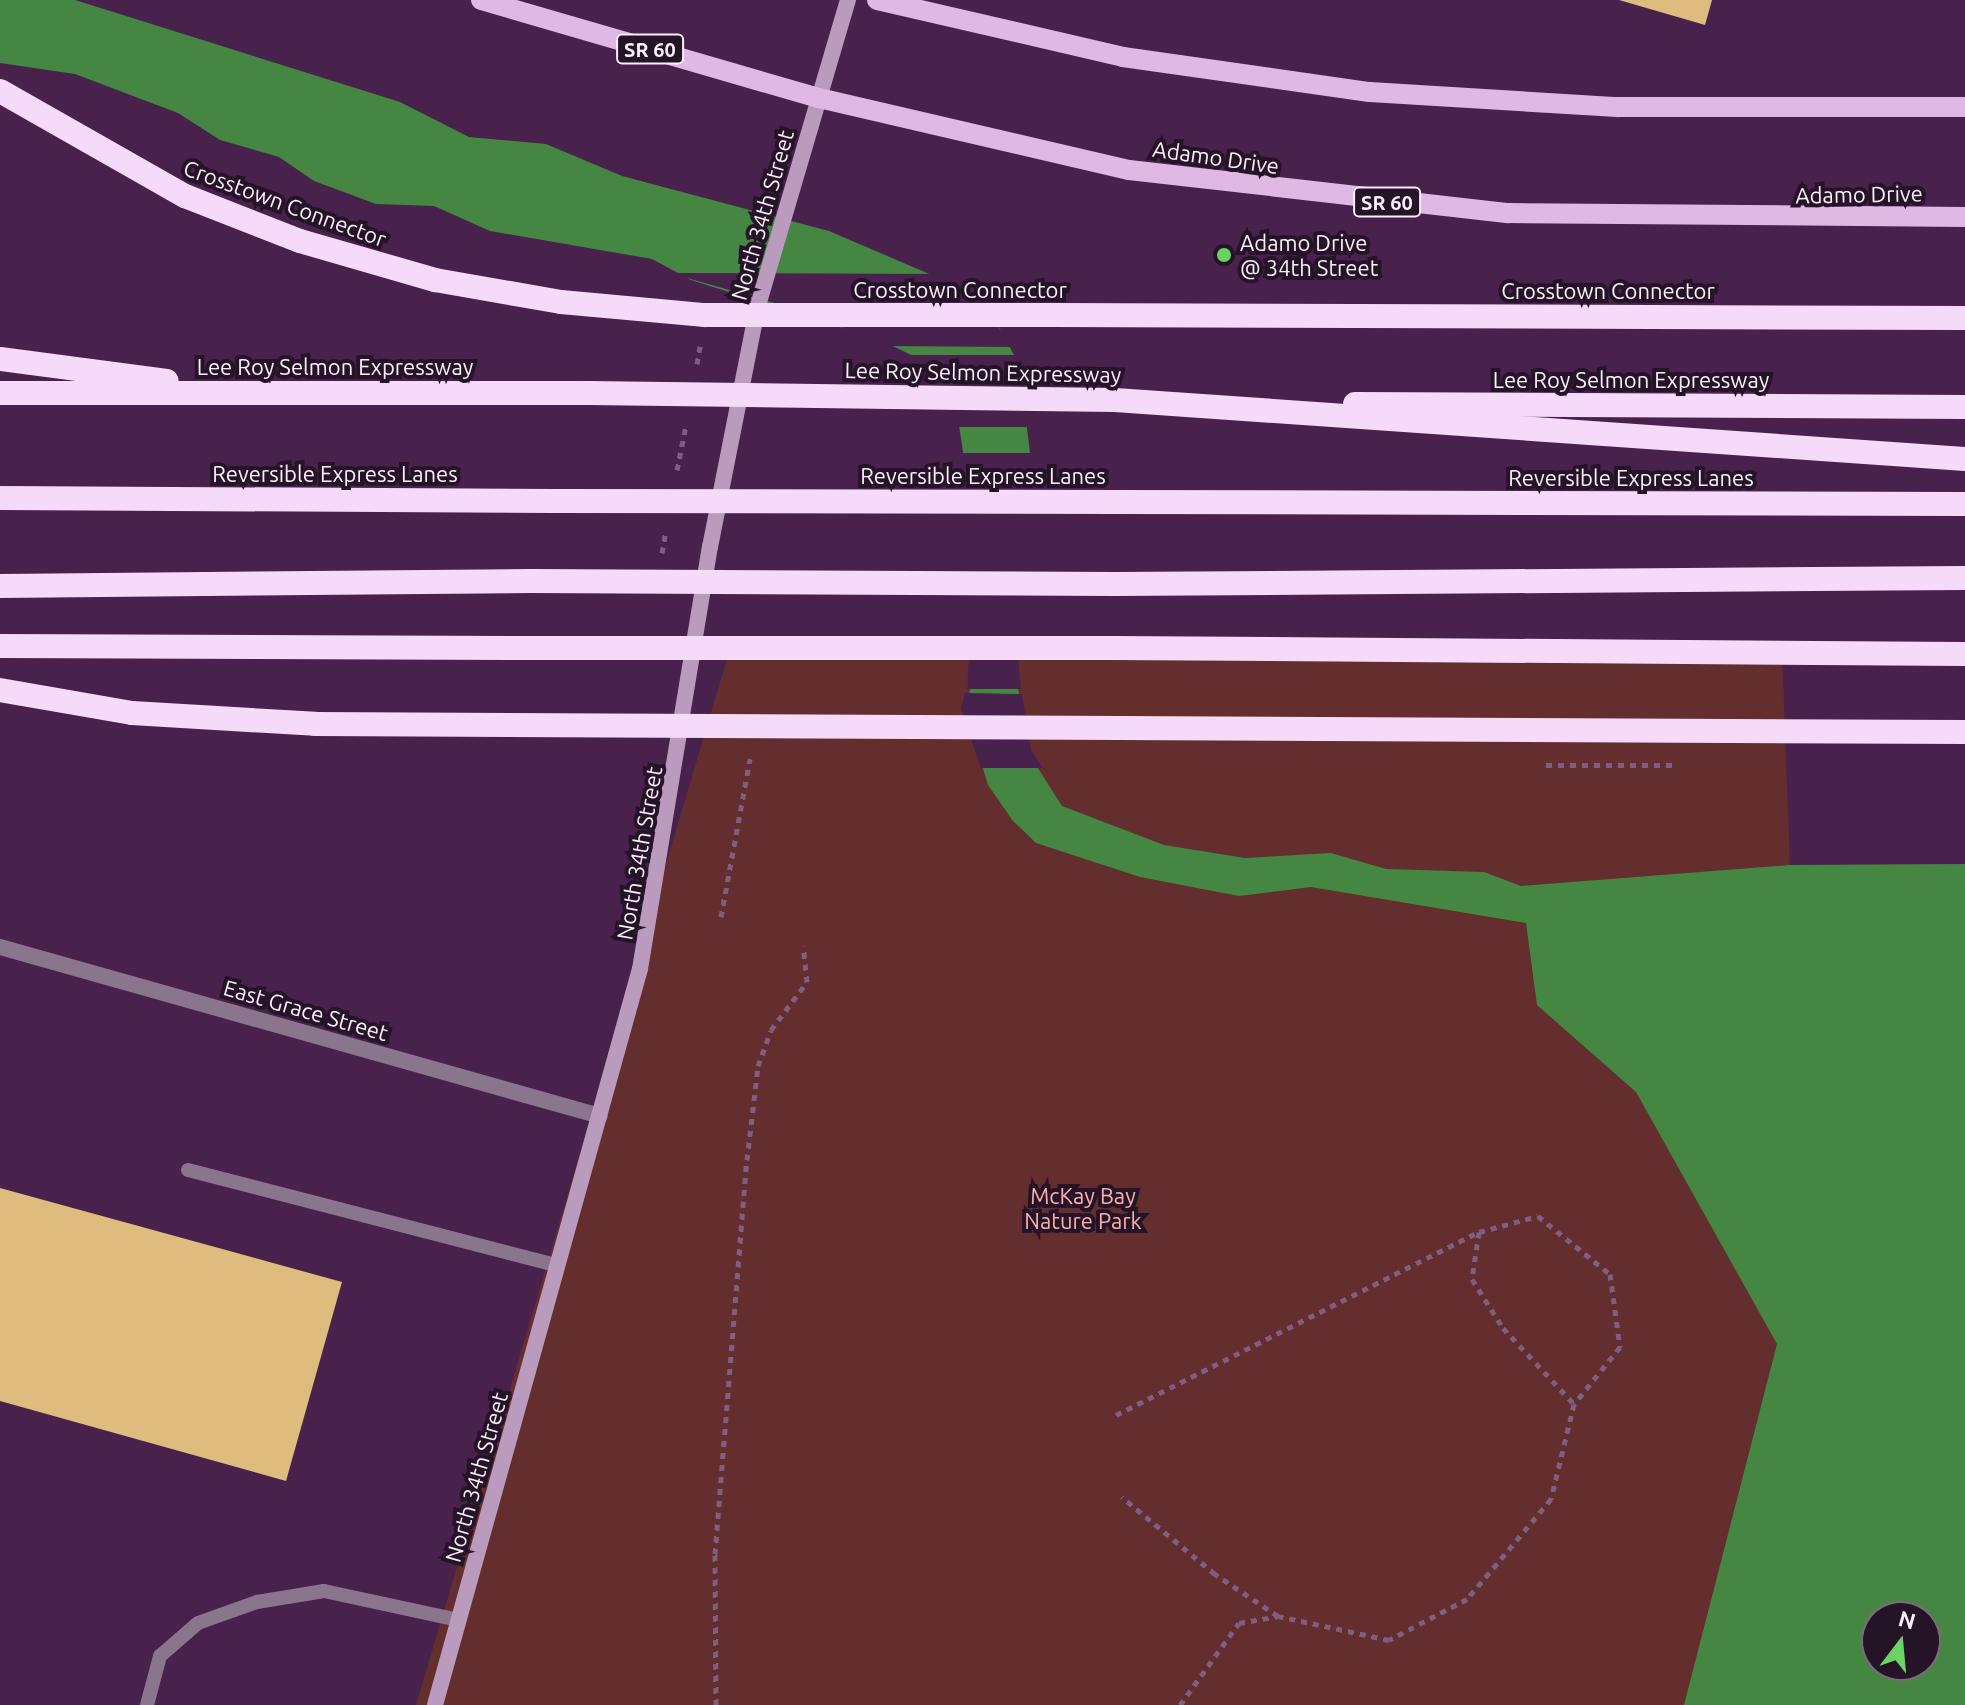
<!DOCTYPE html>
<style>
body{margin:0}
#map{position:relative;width:1965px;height:1705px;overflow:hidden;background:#48214d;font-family:Ubuntu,sans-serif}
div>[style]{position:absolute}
.green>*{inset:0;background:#632e2d}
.water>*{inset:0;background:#458642}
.pier>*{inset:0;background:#48214d}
.building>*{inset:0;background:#ddbc7e}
.path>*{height:5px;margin-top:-2.5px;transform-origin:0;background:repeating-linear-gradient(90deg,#7e5f82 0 6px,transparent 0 12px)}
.lane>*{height:14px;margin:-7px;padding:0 7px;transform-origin:7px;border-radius:7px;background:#89768c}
.street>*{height:16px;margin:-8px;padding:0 8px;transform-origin:8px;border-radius:8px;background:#89768c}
.secondary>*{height:16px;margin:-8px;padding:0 8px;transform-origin:8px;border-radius:8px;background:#ba9bbe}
.primary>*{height:20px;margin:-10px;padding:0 10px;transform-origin:10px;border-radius:10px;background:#dfb8e4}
.highway>*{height:24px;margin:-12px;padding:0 12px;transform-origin:12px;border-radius:12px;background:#f6dafa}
.highway-bridge>*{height:24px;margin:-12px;padding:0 12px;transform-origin:12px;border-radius:12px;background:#f6dafa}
.dots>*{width:22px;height:22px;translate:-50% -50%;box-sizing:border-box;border:4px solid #251427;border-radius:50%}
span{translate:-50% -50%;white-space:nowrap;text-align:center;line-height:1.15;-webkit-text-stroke:8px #251427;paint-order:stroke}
.shield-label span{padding:2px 6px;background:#251427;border:2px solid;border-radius:6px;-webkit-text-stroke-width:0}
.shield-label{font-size:20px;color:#fdeefe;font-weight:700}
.street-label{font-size:22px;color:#fdeefe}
.poi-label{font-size:22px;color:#fdeefe}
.left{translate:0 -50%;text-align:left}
.park-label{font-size:22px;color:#fcafab}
.north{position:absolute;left:1861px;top:1601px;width:80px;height:80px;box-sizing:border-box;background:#251427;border:2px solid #7b6b7d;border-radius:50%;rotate:16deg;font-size:22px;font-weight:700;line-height:32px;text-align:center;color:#fdeefe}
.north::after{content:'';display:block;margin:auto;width:28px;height:36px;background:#6ad364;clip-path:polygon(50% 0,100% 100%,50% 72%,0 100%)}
</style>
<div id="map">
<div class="green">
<div style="clip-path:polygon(evenodd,732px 642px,1782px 653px,1790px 865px,1965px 864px,1965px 1705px,416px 1705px,732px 642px,1877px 1617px,1925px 1617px,1925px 1665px,1877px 1665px,1877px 1617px)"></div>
</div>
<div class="water">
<div style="clip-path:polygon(evenodd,0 0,75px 0,400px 102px,469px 137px,546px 144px,622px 176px,829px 231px,962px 288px,1000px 329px,1019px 364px,1031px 461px,1014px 659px,1027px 751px,1062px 806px,1164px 845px,1245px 858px,1331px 853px,1386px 869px,1484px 872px,1521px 886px,1790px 865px,1965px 864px,1965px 1705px,1684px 1705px,1777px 1344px,1636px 1092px,1537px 1005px,1526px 923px,1311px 887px,1239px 896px,1140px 877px,1036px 843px,1013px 821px,988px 785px,965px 709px,975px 672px,978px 579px,967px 477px,955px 400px,926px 362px,878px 339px,691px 280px,652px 259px,490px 231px,434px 206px,376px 204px,314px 181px,279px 157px,220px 140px,178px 113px,75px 74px,0 63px,0 0,1877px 1617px,1925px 1617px,1925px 1665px,1877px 1665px,1877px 1617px)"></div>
</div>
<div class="pier">
<div style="clip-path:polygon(670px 273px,942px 274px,965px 286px,1014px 347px,885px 346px,806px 312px)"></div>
<div style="clip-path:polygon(902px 355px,1019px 355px,1031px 427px,953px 427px,951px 401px,923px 365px)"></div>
<div style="clip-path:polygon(956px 453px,1034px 453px,1034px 535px,1018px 659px,1021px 689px,967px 689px,974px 579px)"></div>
<div style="clip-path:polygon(965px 693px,1022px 694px,1031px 750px,1043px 768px,981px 768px,961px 709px)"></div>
</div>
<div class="building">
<div style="clip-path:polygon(1619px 0,1712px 0,1705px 25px)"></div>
<div style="clip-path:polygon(0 1188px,342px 1282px,286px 1481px,0 1401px)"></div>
</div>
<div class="path">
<div style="left:697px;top:364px;width:22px;rotate:-80deg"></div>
<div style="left:677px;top:470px;width:46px;rotate:-78.7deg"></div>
<div style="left:662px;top:553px;width:22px;rotate:-80deg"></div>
<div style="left:1546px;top:765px;width:126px"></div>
<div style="left:721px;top:917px;width:161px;rotate:-79.6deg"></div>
<div style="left:1479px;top:1232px;width:48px;rotate:98.5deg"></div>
<div style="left:1472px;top:1279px;width:58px;rotate:57.7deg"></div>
<div style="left:1503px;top:1328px;width:104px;rotate:46.9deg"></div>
<div style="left:1116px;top:1415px;width:407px;rotate:-26.8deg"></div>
<div style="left:1479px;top:1232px;width:61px;rotate:-15.2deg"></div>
<div style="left:1538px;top:1216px;width:92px;rotate:38.9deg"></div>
<div style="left:1610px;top:1274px;width:74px;rotate:82.2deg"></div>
<div style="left:1620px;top:1347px;width:73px;rotate:128.9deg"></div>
<div style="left:1574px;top:1404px;width:98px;rotate:103.6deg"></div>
<div style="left:1551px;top:1499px;width:131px;rotate:130deg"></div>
<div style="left:1467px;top:1599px;width:88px;rotate:152.3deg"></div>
<div style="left:1389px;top:1640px;width:114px;rotate:-167.8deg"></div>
<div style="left:1278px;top:1616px;width:76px;rotate:-146.3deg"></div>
<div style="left:1215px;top:1574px;width:121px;rotate:-140.4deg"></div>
<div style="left:716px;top:1705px;width:151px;rotate:-90.4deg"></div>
<div style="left:715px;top:1554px;width:395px;rotate:-85.4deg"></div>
<div style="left:747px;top:1160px;width:95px;rotate:-83.3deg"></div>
<div style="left:758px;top:1066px;width:38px;rotate:-70deg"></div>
<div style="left:771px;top:1030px;width:60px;rotate:-53.1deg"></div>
<div style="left:807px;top:982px;width:36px;rotate:-96deg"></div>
<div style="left:1180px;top:1705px;width:101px;rotate:-54.3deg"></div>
<div style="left:1239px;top:1623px;width:39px;rotate:-10deg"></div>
</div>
<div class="lane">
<div style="left:188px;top:1170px;width:382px;rotate:14.5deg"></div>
<div style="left:147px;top:1705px;width:51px;rotate:-75.1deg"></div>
<div style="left:160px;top:1656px;width:50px;rotate:-41deg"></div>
<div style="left:198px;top:1623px;width:63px;rotate:-19.6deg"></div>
<div style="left:257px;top:1602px;width:68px;rotate:-9.3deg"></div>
<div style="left:324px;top:1591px;width:137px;rotate:12.2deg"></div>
</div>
<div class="street">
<div style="left:0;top:947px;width:623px;rotate:15.73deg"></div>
</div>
<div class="secondary">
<div style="left:435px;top:1705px;width:764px;rotate:-74.44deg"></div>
<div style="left:640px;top:969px;width:428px;rotate:-80.6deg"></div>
<div style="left:710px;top:547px;width:243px;rotate:-78.8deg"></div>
<div style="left:757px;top:309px;width:322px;rotate:-73.6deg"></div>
</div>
<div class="primary">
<div style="left:481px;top:0;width:352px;rotate:16.2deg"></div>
<div style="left:819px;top:98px;width:318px;rotate:13.1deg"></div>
<div style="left:1129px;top:170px;width:382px;rotate:6.5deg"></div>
<div style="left:1509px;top:213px;width:456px;rotate:0.5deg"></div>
<div style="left:877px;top:0;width:253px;rotate:13deg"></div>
<div style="left:1123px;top:57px;width:249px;rotate:8.1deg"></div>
<div style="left:1370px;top:92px;width:248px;rotate:3.5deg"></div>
<div style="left:1618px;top:107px;width:347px"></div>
</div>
<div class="highway">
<div style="left:1052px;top:315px;width:913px;rotate:0.19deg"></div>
<div style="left:0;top:359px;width:168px;rotate:7.5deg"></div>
<div style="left:0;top:393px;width:589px"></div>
<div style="left:1115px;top:400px;width:852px;rotate:3.97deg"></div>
<div style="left:1355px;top:404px;width:610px;rotate:0.28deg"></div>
<div style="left:0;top:498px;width:554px;rotate:0.31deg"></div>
<div style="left:1115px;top:502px;width:850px;rotate:0.13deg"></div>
<div style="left:1114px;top:584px;width:851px;rotate:-0.4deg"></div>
<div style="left:0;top:586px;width:530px;rotate:-0.54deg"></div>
<div style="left:0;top:646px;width:514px;rotate:0.22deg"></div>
<div style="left:1113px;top:648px;width:852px;rotate:0.4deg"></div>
</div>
<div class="highway-bridge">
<div style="left:0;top:91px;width:213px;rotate:29.6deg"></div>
<div style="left:185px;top:196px;width:123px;rotate:21.4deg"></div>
<div style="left:300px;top:241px;width:141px;rotate:16.1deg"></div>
<div style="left:435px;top:280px;width:128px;rotate:9.9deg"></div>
<div style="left:561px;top:302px;width:145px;rotate:5.2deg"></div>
<div style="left:705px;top:315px;width:347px"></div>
<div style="left:589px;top:393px;width:526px;rotate:0.76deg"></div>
<div style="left:554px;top:501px;width:561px;rotate:0.1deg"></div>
<div style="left:530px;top:581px;width:584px;rotate:0.29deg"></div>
<div style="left:514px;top:648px;width:599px"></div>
<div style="left:0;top:690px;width:134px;rotate:9.9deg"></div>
<div style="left:132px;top:713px;width:183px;rotate:3.4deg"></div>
<div style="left:315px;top:724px;width:1650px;rotate:0.28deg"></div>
</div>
<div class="dots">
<div style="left:1224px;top:255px;background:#6ad364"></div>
</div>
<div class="shield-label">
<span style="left:650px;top:49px">SR 60</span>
<span style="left:1387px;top:202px">SR 60</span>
</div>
<div class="street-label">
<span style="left:1216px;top:157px;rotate:8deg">Adamo Drive</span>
<span style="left:1859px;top:194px;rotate:-1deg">Adamo Drive</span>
<span style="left:285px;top:203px;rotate:20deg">Crosstown Connector</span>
<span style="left:762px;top:215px;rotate:-74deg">North 34th Street</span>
<span style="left:960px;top:290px">Crosstown Connector</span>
<span style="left:1608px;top:291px">Crosstown Connector</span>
<span style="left:335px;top:367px">Lee Roy Selmon Expressway</span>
<span style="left:983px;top:372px;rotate:1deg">Lee Roy Selmon Expressway</span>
<span style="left:1631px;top:380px">Lee Roy Selmon Expressway</span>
<span style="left:335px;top:474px">Reversible Express Lanes</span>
<span style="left:983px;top:476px">Reversible Express Lanes</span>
<span style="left:1631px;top:478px">Reversible Express Lanes</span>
<span style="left:639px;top:853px;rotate:-80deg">North 34th Street</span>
<span style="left:306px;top:1010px;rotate:16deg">East Grace Street</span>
<span style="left:476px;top:1477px;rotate:-74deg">North 34th Street</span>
</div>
<div class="poi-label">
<span class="left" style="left:1240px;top:255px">Adamo Drive<br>@ 34th Street</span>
</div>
<div class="park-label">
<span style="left:1083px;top:1208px">McKay Bay<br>Nature Park</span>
</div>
<div class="north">N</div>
</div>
